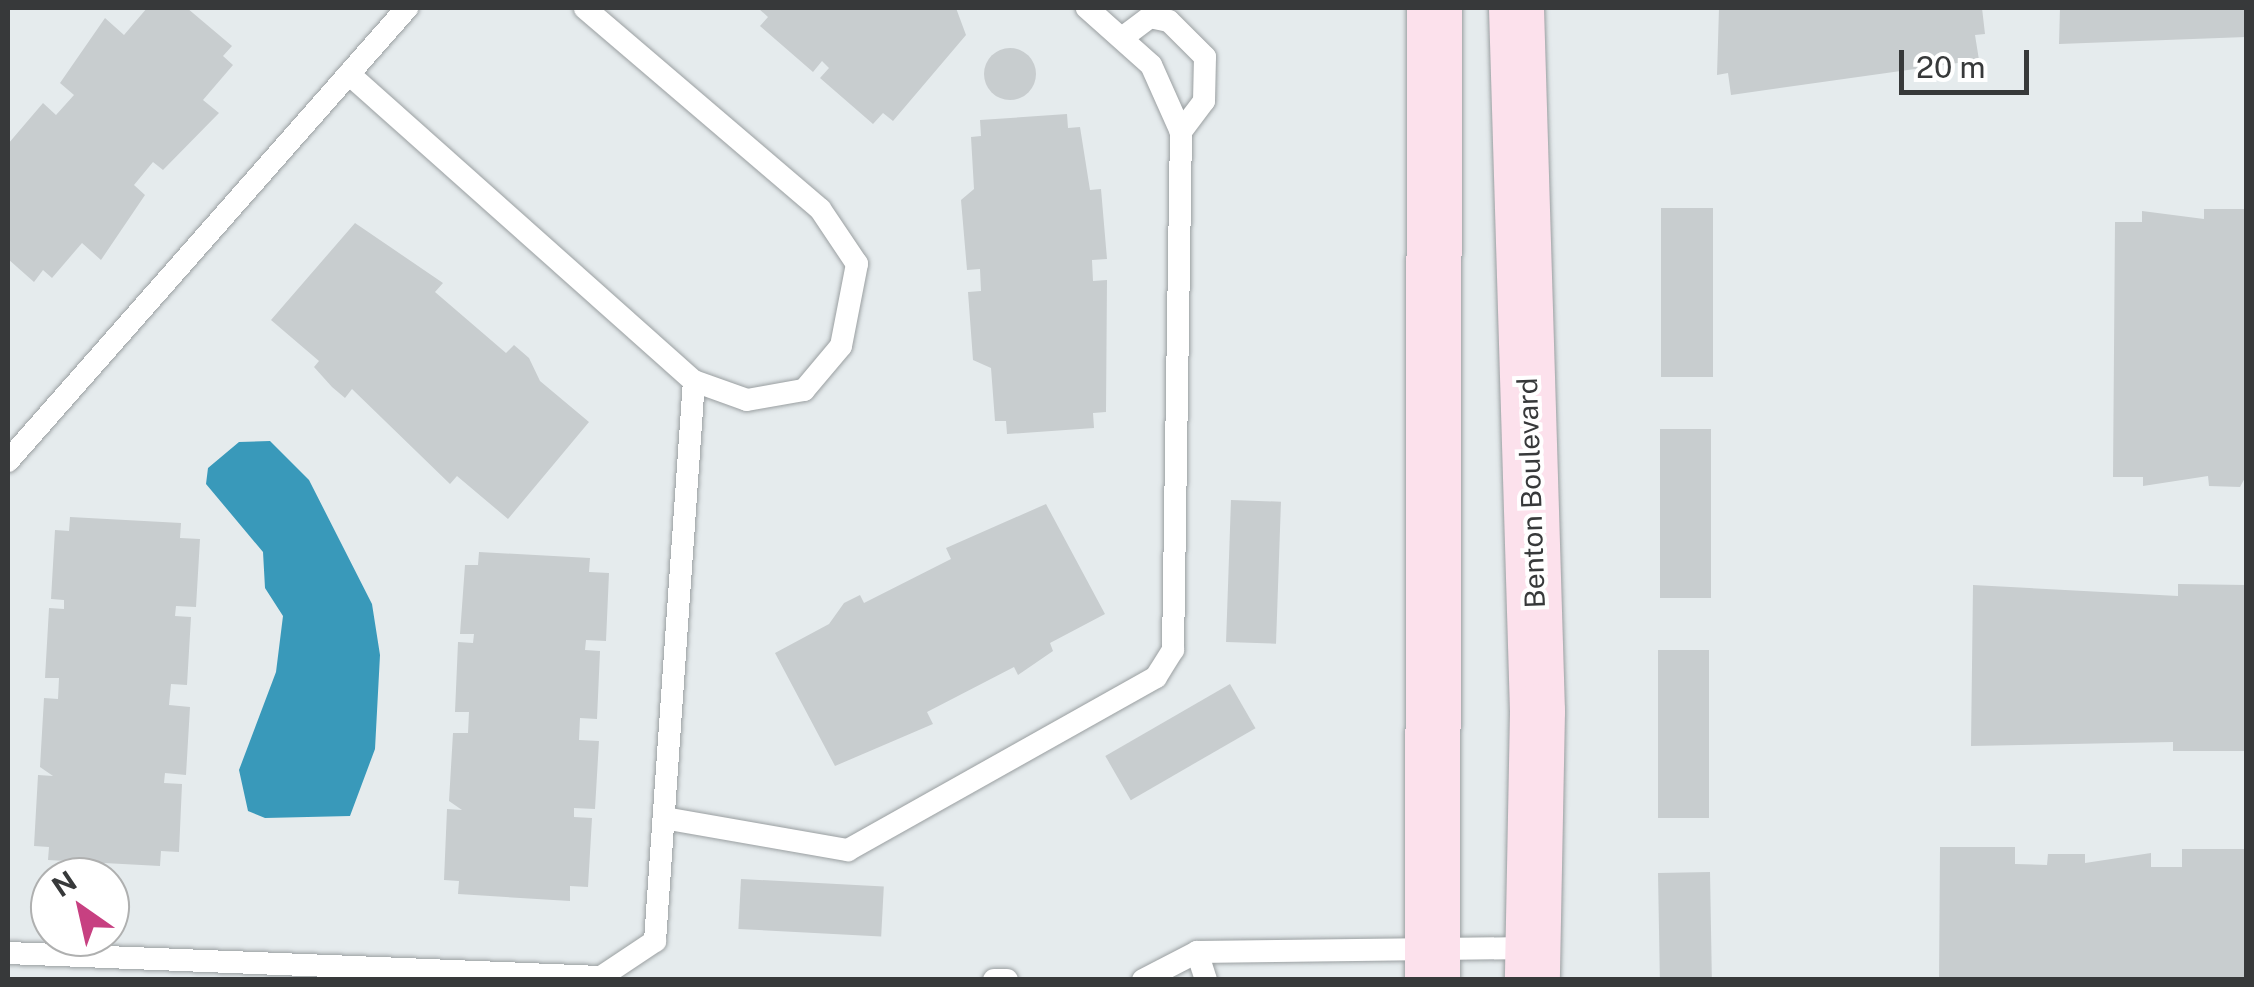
<!DOCTYPE html>
<style>
body{margin:0}
#map{position:relative;width:2254px;height:987px;overflow:hidden;background:#e5ebed;font-family:"Public Sans",sans-serif}
div>[style]{position:absolute}
.water>*{inset:0;background:#3999ba}
.building>*{inset:0;background:#c8cdcf;transform-origin:0 0}
.round{border-radius:50%}
.roads{filter:drop-shadow(0 0 2px #9a9fa1) drop-shadow(0 0 2px #9a9fa1)}
.lane>*{height:22px;margin:-11px;padding:0 11px;transform-origin:11px;border-radius:11px;background:#fff}
.secondary>*{height:55px;margin:-27.5px;padding:0 27.5px;transform-origin:27.5px;border-radius:27.5px;background:#fce1ec}
span{translate:-50% -50%;white-space:nowrap;text-align:center;line-height:1.15;-webkit-text-stroke:8px #fff;paint-order:stroke}
.street-label{font-size:28px;color:#37393a}
.frame{position:absolute;inset:0;border:10px solid #37393a;pointer-events:none}
.north{position:absolute;left:30px;top:857px;width:100px;height:100px;box-sizing:border-box;background:#fff;border:2px solid #afb0b0;border-radius:50%;rotate:326deg;font-size:28px;font-weight:700;line-height:40px;text-align:center;color:#37393a}
.north::after{content:'';display:block;margin:auto;width:35px;height:45px;background:#c74081;clip-path:polygon(50% 0,100% 100%,50% 72%,0 100%)}
.scale{position:absolute;left:1899px;top:50px;width:130px;height:45px;box-sizing:border-box;border:5px solid #37393a;border-top:0;padding-left:12px;font-size:30px;line-height:35px;white-space:nowrap;color:#37393a;-webkit-text-stroke:8px #fff;paint-order:stroke}
</style>
<div id="map">
<div class="water">
<div style="clip-path:polygon(270px 441px,309px 480px,372px 604px,380px 655px,375px 749px,350px 816px,265px 818px,248px 811px,239px 770px,276px 672px,283px 616px,265px 588px,263px 552px,206px 484px,208px 468px,239px 442px)"></div>
</div>
<div class="building">
<div style="clip-path:polygon(147px 8px,187px 8px,232px 46px,223px 56px,233px 65px,203px 100px,219px 113px,163px 170px,153px 162px,134px 185px,145px 195px,101px 260px,82px 243px,52px 278px,43px 270px,34px 282px,8px 259px,8px 144px,43px 103px,56px 115px,74px 95px,60px 83px,105px 18px,124px 35px)"></div>
<div style="clip-path:polygon(758px 8px,956px 8px,966px 35px,893px 121px,883px 113px,873px 124px,820px 78px,829px 68px,822px 61px,813px 72px,760px 26px,768px 17px)"></div>
<div style="clip-path:polygon(1719px 8px,1982px 8px,1985px 34px,1975px 35px,1979px 60px,1731px 95px,1728px 73px,1717px 75px)"></div>
<div style="clip-path:polygon(2060px 8px,2246px 8px,2246px 37px,2059px 44px)"></div>
<div class="round" style="left:984px;top:48px;width:52px;height:52px"></div>
<div style="clip-path:polygon(1067px 114px,1068px 128px,1080px 127px,1090px 190px,1101px 189px,1107px 259px,1092px 260px,1093px 281px,1107px 280px,1106px 412px,1093px 413px,1094px 428px,1007px 434px,1006px 421px,995px 421px,991px 368px,973px 360px,968px 292px,981px 291px,980px 269px,967px 270px,961px 200px,974px 189px,971px 137px,981px 136px,980px 120px)"></div>
<div style="left:1661px;top:208px;width:52px;height:169px"></div>
<div style="clip-path:polygon(2204px 209px,2244px 209px,2246px 222px,2246px 476px,2240px 487px,2209px 486px,2208px 476px,2143px 486px,2143px 477px,2113px 477px,2115px 222px,2142px 222px,2142px 211px,2204px 219px)"></div>
<div style="clip-path:polygon(355px 223px,443px 283px,435px 292px,506px 353px,514px 345px,529px 358px,540px 381px,589px 422px,508px 519px,457px 476px,450px 484px,352px 389px,345px 398px,332px 387px,314px 367px,319px 361px,271px 320px)"></div>
<div style="left:1660px;top:429px;width:51px;height:169px"></div>
<div style="left:1231px;top:500px;width:50px;height:142px;rotate:2deg"></div>
<div style="clip-path:polygon(1046px 504px,1105px 614px,1050px 643px,1053px 651px,1018px 675px,1014px 667px,927px 712px,933px 724px,835px 766px,775px 653px,829px 624px,844px 603px,860px 595px,864px 603px,951px 559px,946px 548px)"></div>
<div style="clip-path:polygon(70px 517px,181px 523px,180px 538px,200px 539px,196px 607px,176px 606px,175px 616px,191px 617px,187px 685px,171px 684px,169px 705px,190px 707px,186px 775px,165px 773px,164px 783px,182px 784px,179px 852px,161px 851px,160px 866px,48px 860px,49px 847px,34px 846px,38px 775px,53px 776px,40px 767px,44px 698px,58px 699px,59px 678px,45px 678px,49px 608px,64px 609px,64px 600px,51px 599px,55px 530px,69px 531px)"></div>
<div style="clip-path:polygon(479px 552px,590px 558px,589px 572px,609px 573px,606px 641px,586px 640px,585px 650px,600px 651px,597px 719px,580px 718px,579px 740px,599px 741px,595px 809px,574px 808px,574px 817px,592px 818px,588px 887px,570px 886px,570px 901px,458px 894px,459px 881px,444px 880px,447px 809px,462px 810px,449px 801px,453px 733px,468px 733px,469px 712px,455px 712px,458px 642px,473px 643px,474px 634px,460px 634px,465px 565px,478px 565px)"></div>
<div style="clip-path:polygon(2178px 584px,2246px 585px,2246px 751px,2173px 751px,2173px 742px,1971px 746px,1973px 585px,2178px 596px)"></div>
<div style="left:1658px;top:650px;width:51px;height:168px"></div>
<div style="left:1230px;top:684px;width:51px;height:144px;rotate:60deg"></div>
<div style="clip-path:polygon(1940px 847px,2015px 847px,2015px 864px,2047px 865px,2048px 854px,2085px 854px,2085px 863px,2151px 853px,2151px 867px,2182px 867px,2182px 849px,2246px 849px,2246px 980px,1939px 980px)"></div>
<div style="left:1710px;top:872px;width:108px;height:52px;rotate:89deg"></div>
<div style="left:741px;top:879px;width:143px;height:50px;rotate:3deg"></div>
</div>
<div class="roads">
<div class="lane">
<div style="left:1122px;top:38px;width:35px;rotate:-37deg"></div>
<div style="left:1150px;top:17px;width:19px;rotate:12deg"></div>
<div style="left:1169px;top:21px;width:51px;rotate:45deg"></div>
<div style="left:1205px;top:57px;width:44px;rotate:91.3deg"></div>
<div style="left:1204px;top:101px;width:39px;rotate:127deg"></div>
<div style="left:349px;top:74px;width:462px;rotate:41.7deg"></div>
<div style="left:694px;top:381px;width:56px;rotate:19.7deg"></div>
<div style="left:747px;top:400px;width:58px;rotate:-10deg"></div>
<div style="left:804px;top:390px;width:57px;rotate:-49.9deg"></div>
<div style="left:841px;top:346px;width:84px;rotate:-79deg"></div>
<div style="left:857px;top:264px;width:66px;rotate:-123.9deg"></div>
<div style="left:820px;top:209px;width:309px;rotate:-139.5deg"></div>
<div style="left:8px;top:461px;width:604px;rotate:-48.63deg"></div>
<div style="left:664px;top:818px;width:187px;rotate:9.9deg"></div>
<div style="left:848px;top:850px;width:353px;rotate:-29.3deg"></div>
<div style="left:1156px;top:677px;width:32px;rotate:-58deg"></div>
<div style="left:1173px;top:650px;width:518px;rotate:-89.12deg"></div>
<div style="left:1181px;top:132px;width:73px;rotate:-114.1deg"></div>
<div style="left:1151px;top:65px;width:86px;rotate:-138.3deg"></div>
<div style="left:1197px;top:952px;width:29px;rotate:72deg"></div>
<div style="left:8px;top:953px;width:593px;rotate:2.32deg"></div>
<div style="left:601px;top:977px;width:65px;rotate:-33.7deg"></div>
<div style="left:655px;top:941px;width:561px;rotate:-86.02deg"></div>
<div style="left:994px;top:980px;width:13px"></div>
<div style="left:1143px;top:980px;width:61px;rotate:-27.4deg"></div>
<div style="left:1197px;top:952px;width:335px;rotate:-0.7deg"></div>
</div>
<div class="secondary">
<div style="left:1516px;top:8px;width:703px;rotate:88.29deg"></div>
<div style="left:1537px;top:711px;width:269px;rotate:91.1deg"></div>
<div style="left:1432px;top:980px;width:972px;rotate:-89.88deg"></div>
</div>
</div>
<div class="street-label">
<span style="left:1531px;top:493px;rotate:-92deg">Benton Boulevard</span>
</div>
<div class="frame"></div>
<div class="north">N</div>
<div class="scale">20 m</div>
</div>
